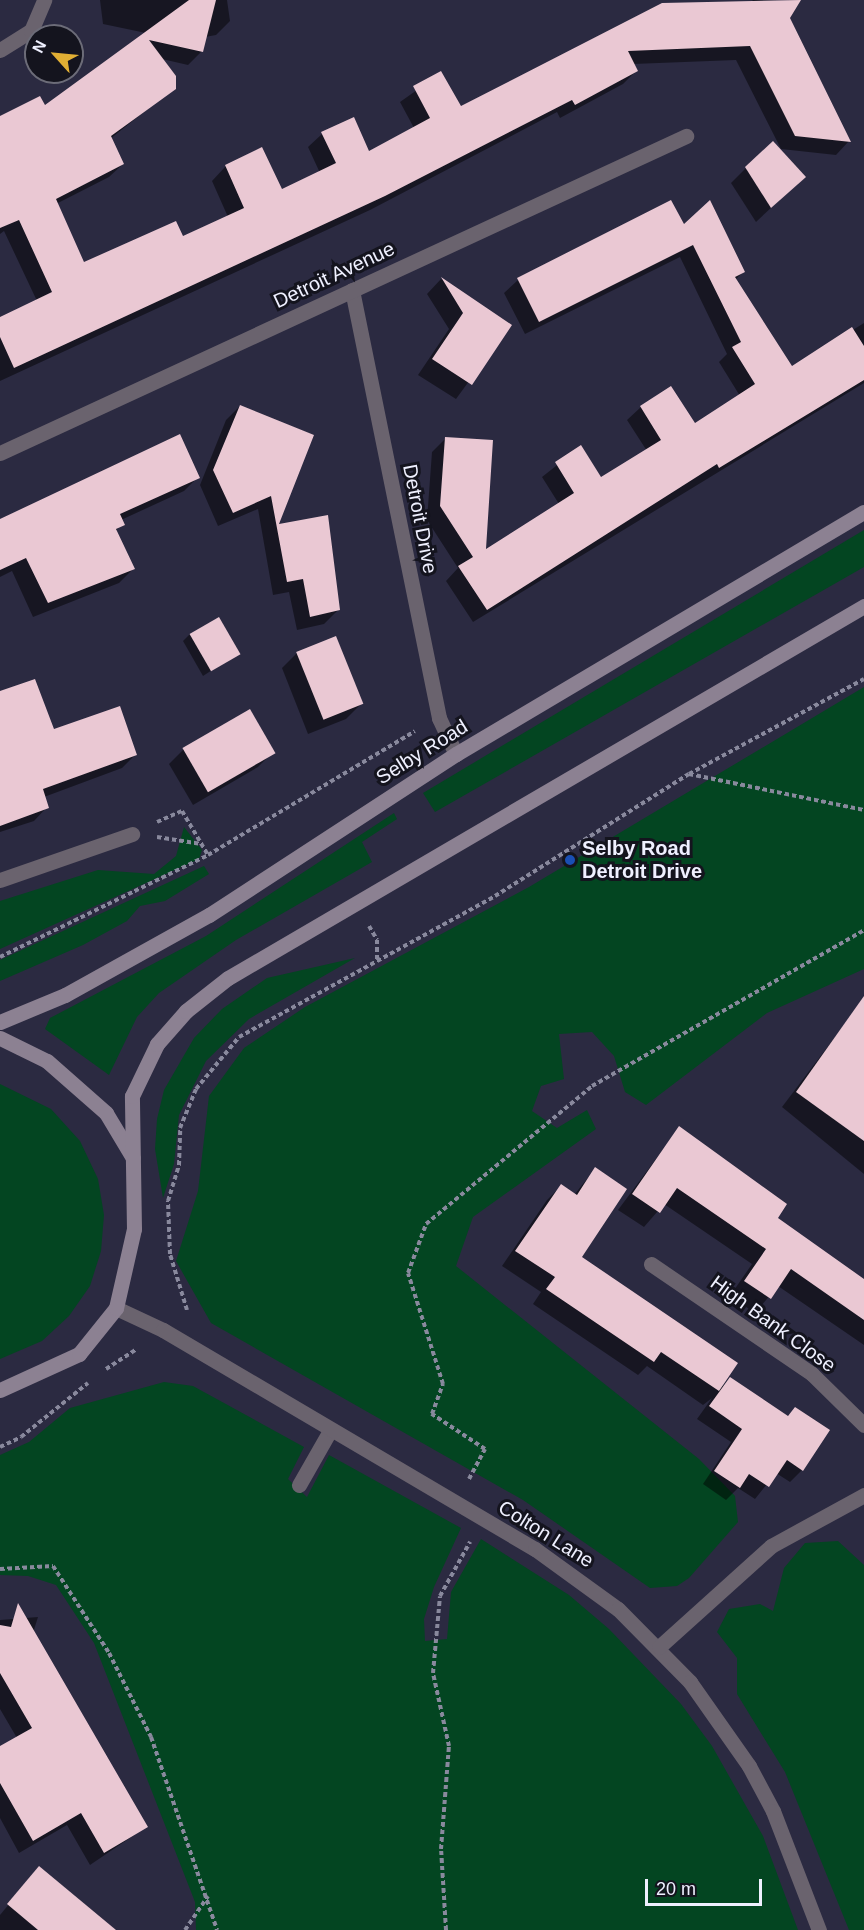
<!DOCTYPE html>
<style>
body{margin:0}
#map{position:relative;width:864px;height:1930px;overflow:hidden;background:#2b2a41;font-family:Arial,sans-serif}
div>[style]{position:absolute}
.green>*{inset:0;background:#034521}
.shadow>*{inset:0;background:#0007}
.building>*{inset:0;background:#eac8d3;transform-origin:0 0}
.path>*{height:4px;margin-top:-2px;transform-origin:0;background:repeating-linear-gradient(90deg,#89899d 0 4.5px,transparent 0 7.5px)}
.service>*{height:15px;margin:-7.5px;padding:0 7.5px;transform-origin:7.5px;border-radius:7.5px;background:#6a636e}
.minor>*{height:15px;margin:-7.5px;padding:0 7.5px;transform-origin:7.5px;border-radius:7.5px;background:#6a636e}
.secondary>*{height:15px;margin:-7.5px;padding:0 7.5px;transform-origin:7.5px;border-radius:7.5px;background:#8c8192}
.dots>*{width:16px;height:16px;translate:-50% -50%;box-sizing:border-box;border:3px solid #14141e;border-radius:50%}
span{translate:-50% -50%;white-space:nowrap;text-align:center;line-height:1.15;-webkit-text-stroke:6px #14141e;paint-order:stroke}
.street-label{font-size:20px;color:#eff0ff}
.poi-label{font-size:20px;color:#eff0ff;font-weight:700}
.left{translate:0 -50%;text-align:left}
.north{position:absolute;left:24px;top:24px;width:60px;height:60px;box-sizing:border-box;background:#14141e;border:2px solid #6c6c78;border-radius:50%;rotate:297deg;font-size:16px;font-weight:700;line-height:24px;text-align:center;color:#eff0ff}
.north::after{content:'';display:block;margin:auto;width:21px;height:27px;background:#e1af34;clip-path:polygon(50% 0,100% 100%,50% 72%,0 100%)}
.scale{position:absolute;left:645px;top:1879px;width:117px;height:27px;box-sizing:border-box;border:3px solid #eff0ff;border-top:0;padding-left:8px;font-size:18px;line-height:21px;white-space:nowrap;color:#eff0ff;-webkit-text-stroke:4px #14141e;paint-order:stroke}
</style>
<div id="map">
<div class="green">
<div style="clip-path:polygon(864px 530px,864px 567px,435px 812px,423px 793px)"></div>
<div style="clip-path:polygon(864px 687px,864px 969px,767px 1013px,646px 1105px,625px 1092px,614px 1056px,592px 1032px,559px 1034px,564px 1079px,541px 1086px,532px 1111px,557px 1128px,587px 1110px,596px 1129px,473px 1217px,456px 1266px,699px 1459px,735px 1496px,738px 1522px,689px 1578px,677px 1586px,650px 1588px,523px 1500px,211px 1323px,176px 1261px,198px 1191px,209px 1096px,244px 1048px,305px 1007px,529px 887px)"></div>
<div style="clip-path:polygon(394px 813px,397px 819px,362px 842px,372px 862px,236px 940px,159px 993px,137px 1017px,109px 1075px,45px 1029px,50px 1018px,206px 936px)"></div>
<div style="clip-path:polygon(184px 827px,202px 850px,199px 859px,0 949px,0 901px,98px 870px,154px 874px,176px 856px)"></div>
<div style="clip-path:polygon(204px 866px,209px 874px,165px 901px,140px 906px,127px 921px,83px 945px,0 981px,0 960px)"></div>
<div style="clip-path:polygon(355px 958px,249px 1019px,206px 1061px,179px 1115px,174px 1164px,163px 1198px,155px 1149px,157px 1119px,164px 1090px,194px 1038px,222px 1009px,267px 978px)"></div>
<div style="clip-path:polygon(0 1084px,51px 1109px,80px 1141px,98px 1179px,104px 1215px,101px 1251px,90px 1286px,69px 1316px,42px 1341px,0 1359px)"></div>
<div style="clip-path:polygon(164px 1382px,193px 1386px,304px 1447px,288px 1479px,307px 1497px,329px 1455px,461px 1528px,434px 1587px,424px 1619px,425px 1641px,447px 1639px,451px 1592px,481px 1539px,569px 1595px,609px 1629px,681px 1704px,712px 1746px,763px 1836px,798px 1930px,196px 1930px,195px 1902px,94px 1643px,56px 1585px,28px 1576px,0 1575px,0 1455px,29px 1442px,70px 1408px)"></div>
<div style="clip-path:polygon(838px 1541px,864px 1565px,864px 1930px,849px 1930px,785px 1772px,737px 1694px,737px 1658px,717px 1632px,729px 1609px,760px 1604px,773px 1611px,784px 1568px,805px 1543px)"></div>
</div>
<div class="shadow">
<div style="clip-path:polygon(100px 0,227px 0,230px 21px,216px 35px,205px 37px,202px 51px,188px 65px,162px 59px,174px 88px,110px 139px,123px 164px,109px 177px,56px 204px,83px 264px,182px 238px,228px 217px,212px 181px,225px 167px,261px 149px,281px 191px,320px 173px,308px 147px,322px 134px,369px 153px,414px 128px,400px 102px,441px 73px,460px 108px,754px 0,797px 2px,788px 17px,849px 141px,836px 155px,781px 149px,736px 60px,633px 64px,637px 70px,623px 84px,560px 118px,557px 112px,370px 210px,0 381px,0 319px,37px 301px,4px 231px,0 234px,0 117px,44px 107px,146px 33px,103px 24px)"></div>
<div style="clip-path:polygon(746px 168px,789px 191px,756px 222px,731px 183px)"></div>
<div style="clip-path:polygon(684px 226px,744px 271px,735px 280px,792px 368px,864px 323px,864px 383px,473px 622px,446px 581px,458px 568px,427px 520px,432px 452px,446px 438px,484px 552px,559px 504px,542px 477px,580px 447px,601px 479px,647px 451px,627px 420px,641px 407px,694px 425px,740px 396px,719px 362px,727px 354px,680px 257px,525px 334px,504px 293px,518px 280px)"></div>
<div style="clip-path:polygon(441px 279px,510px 325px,456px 399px,418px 375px,449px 329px,427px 294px)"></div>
<div style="clip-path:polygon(240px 406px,313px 435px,277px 526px,338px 610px,324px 624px,297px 630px,289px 592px,273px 595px,258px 509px,218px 526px,200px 485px,226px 420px)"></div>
<div style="clip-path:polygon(198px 477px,184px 491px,121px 520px,116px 532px,133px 569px,119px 583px,33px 617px,12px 571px,0 577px,0 521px)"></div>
<div style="clip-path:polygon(190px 634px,238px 653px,203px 676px,183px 641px)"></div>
<div style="clip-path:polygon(297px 653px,361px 704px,346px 719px,308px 734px,282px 668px)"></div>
<div style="clip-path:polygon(0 710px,53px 731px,136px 754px,122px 768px,44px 797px,47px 807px,34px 821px,0 832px)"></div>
<div style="clip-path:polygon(184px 749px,273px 752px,258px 767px,193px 805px,169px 764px)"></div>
<div style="clip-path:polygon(854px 1012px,864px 1013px,864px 1174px,782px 1107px)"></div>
<div style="clip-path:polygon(679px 1128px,776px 1219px,864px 1280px,864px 1345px,778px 1286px,755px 1313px,730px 1296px,752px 1264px,664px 1204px,644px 1227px,618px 1210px)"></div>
<div style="clip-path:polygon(595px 1169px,580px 1257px,723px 1386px,730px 1378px,787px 1417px,795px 1409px,802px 1470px,790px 1482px,776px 1473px,755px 1499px,738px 1488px,726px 1500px,703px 1484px,731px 1442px,697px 1419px,712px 1398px,703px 1405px,647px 1366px,638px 1375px,533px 1304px,541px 1292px,502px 1266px,547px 1200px,561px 1186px,574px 1195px)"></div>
<div style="clip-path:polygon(38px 1617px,33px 1633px,146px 1827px,90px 1865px,67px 1825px,19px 1853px,0 1818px,0 1748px,17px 1738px,0 1709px,0 1620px)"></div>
<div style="clip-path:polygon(39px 1868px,113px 1930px,0 1930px,0 1915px)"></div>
</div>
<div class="building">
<div style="clip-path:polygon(189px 0,216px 0,203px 52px,149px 40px,176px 76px,176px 89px,111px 136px,124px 164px,56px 199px,84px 262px,176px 221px,183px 236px,244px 208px,225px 165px,262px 147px,282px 189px,336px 163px,321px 132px,354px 117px,369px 151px,430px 118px,413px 86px,441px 71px,461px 106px,662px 3px,801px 0,790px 18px,851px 142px,795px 136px,750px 46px,628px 51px,638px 71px,575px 105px,572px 100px,385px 196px,14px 368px,0 337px,0 317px,52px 292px,19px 220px,0 228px,0 116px,40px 96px,45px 105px)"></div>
<div style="clip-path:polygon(773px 141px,806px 177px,771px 208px,745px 167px)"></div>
<div style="clip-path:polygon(671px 200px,684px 224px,710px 200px,745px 272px,735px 277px,792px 366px,852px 327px,864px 346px,864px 380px,719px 468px,717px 464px,487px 610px,458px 566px,473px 557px,440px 506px,445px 437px,493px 440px,486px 549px,574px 493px,555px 462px,581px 445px,601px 477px,661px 440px,640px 406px,671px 386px,695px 423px,755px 384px,732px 347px,741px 342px,693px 245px,539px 322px,517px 278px)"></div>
<div style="clip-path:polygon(441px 277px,512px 325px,472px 385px,432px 359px,463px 313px)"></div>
<div style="clip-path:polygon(240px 405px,314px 435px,279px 524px,328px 515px,340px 610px,310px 617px,303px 579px,287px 582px,271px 496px,233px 513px,213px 470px)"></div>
<div style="clip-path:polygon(180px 434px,200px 478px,120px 514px,125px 525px,116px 529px,135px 569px,48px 603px,26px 558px,0 570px,0 519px)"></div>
<div style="left:219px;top:617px;width:43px;height:34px;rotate:60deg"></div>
<div style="left:336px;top:636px;width:73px;height:43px;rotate:68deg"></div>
<div style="clip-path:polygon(35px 679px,54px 729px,120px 706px,137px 755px,43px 789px,49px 808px,0 826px,0 691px)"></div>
<div style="left:250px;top:709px;width:51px;height:78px;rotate:60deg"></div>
<div style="clip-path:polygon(864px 996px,864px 1141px,796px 1092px)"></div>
<div style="clip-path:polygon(679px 1126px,787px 1204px,778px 1218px,864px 1279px,864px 1320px,791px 1269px,771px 1299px,744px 1281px,766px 1249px,677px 1188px,660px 1213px,632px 1194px)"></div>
<div style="clip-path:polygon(595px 1167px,627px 1189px,582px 1257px,738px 1363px,719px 1391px,661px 1352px,654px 1362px,546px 1289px,555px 1277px,515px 1251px,561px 1184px,577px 1195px)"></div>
<div style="clip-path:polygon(730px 1377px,788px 1416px,795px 1407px,830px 1430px,803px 1471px,787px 1460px,769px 1487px,749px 1474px,740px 1488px,714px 1471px,742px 1429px,709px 1406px)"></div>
<div style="clip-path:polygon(18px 1603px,148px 1827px,104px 1853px,81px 1813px,33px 1841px,0 1783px,0 1746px,32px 1728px,0 1673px,0 1625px,11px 1627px)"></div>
<div style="clip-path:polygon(39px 1866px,116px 1930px,38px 1930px,7px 1904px)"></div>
</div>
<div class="path">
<div style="left:689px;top:774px;width:179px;rotate:11.6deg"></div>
<div style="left:157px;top:822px;width:27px;rotate:-24deg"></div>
<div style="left:182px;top:811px;width:51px;rotate:59.4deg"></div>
<div style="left:157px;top:837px;width:45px;rotate:9deg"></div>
<div style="left:369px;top:926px;width:16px;rotate:60deg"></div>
<div style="left:377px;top:940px;width:19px;rotate:90deg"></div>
<div style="left:0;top:957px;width:232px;rotate:-26.1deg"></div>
<div style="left:208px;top:855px;width:241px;rotate:-30.9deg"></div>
<div style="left:187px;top:1310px;width:59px;rotate:-106.9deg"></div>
<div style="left:170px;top:1254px;width:53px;rotate:-92.2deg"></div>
<div style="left:168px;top:1201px;width:38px;rotate:-73deg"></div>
<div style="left:179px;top:1165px;width:37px;rotate:-88deg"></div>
<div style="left:180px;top:1128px;width:42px;rotate:-67.7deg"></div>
<div style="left:196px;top:1089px;width:67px;rotate:-50.4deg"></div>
<div style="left:239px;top:1037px;width:292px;rotate:-28.8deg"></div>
<div style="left:495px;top:896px;width:229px;rotate:-32.2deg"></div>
<div style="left:689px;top:774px;width:199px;rotate:-28.5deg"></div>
<div style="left:106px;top:1369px;width:37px;rotate:-33deg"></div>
<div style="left:0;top:1447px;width:23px;rotate:-25deg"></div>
<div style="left:21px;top:1437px;width:86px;rotate:-38.9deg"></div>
<div style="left:469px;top:1479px;width:34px;rotate:-62deg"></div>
<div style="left:485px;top:1449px;width:64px;rotate:-146.6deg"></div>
<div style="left:432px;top:1414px;width:32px;rotate:-70deg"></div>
<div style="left:443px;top:1384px;width:116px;rotate:-107.5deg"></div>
<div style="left:408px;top:1273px;width:52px;rotate:-69.8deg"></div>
<div style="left:426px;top:1224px;width:216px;rotate:-39.7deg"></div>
<div style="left:592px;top:1086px;width:314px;rotate:-29.8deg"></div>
<div style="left:0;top:1569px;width:53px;rotate:-3.2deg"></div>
<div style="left:53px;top:1566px;width:103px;rotate:57.2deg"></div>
<div style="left:109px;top:1653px;width:94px;rotate:63.4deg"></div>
<div style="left:151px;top:1737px;width:204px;rotate:71.1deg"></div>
<div style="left:185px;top:1930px;width:41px;rotate:-55.9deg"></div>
<div style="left:446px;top:1930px;width:81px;rotate:-93.5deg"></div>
<div style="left:441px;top:1849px;width:103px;rotate:-85.6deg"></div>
<div style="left:449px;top:1746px;width:75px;rotate:-102.4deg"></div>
<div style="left:433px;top:1673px;width:77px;rotate:-84.8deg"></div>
<div style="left:440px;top:1596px;width:62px;rotate:-60.9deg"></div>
</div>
<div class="service">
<div style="left:299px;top:1485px;width:64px;rotate:-60.3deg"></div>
</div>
<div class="minor">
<div style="left:0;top:50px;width:36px;rotate:-32deg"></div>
<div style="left:31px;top:31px;width:34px;rotate:-67deg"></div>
<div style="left:352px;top:290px;width:437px;rotate:78.5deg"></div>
<div style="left:439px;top:718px;width:40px;rotate:65deg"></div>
<div style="left:0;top:453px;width:756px;rotate:-24.8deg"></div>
<div style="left:0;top:880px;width:140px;rotate:-19.2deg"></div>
<div style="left:651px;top:1264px;width:195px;rotate:34.3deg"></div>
<div style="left:812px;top:1374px;width:73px;rotate:44.4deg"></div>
<div style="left:116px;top:1308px;width:52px;rotate:25.1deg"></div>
<div style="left:163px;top:1330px;width:432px;rotate:30.5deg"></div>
<div style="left:535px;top:1549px;width:102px;rotate:35.9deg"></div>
<div style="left:618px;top:1609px;width:103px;rotate:45.4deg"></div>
<div style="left:690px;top:1682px;width:103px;rotate:54.9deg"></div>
<div style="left:749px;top:1766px;width:51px;rotate:61.9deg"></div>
<div style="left:773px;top:1811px;width:128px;rotate:68.9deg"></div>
<div style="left:659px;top:1647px;width:151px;rotate:-42deg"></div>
<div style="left:771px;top:1546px;width:106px;rotate:-28.7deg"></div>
</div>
<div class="secondary">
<div style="left:0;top:1022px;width:70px;rotate:-22.6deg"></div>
<div style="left:65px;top:995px;width:165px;rotate:-29.1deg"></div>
<div style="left:209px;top:915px;width:295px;rotate:-33.1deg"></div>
<div style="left:456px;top:754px;width:474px;rotate:-30.7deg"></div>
<div style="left:0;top:1038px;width:52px;rotate:26.1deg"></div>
<div style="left:47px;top:1061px;width:79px;rotate:41.4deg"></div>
<div style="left:106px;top:1113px;width:52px;rotate:59deg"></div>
<div style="left:0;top:1390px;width:87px;rotate:-24.5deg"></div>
<div style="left:79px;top:1354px;width:59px;rotate:-51.2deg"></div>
<div style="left:116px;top:1308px;width:81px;rotate:-77.2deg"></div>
<div style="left:134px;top:1229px;width:133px;rotate:-90.9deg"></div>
<div style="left:132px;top:1096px;width:58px;rotate:-64.3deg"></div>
<div style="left:157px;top:1044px;width:44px;rotate:-48.7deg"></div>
<div style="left:186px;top:1011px;width:53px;rotate:-38.2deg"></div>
<div style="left:228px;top:978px;width:737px;rotate:-30.32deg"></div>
</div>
<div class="dots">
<div style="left:570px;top:860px;background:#1a4fb4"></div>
</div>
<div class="street-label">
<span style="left:334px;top:275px;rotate:-25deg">Detroit Avenue</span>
<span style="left:420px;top:519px;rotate:79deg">Detroit Drive</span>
<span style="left:422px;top:752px;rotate:-32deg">Selby Road</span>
<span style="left:773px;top:1324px;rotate:36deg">High Bank Close</span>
<span style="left:546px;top:1534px;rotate:32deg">Colton Lane</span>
</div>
<div class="poi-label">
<span class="left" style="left:582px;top:860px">Selby Road<br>Detroit Drive</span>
</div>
<div class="north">N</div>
<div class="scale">20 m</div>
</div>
